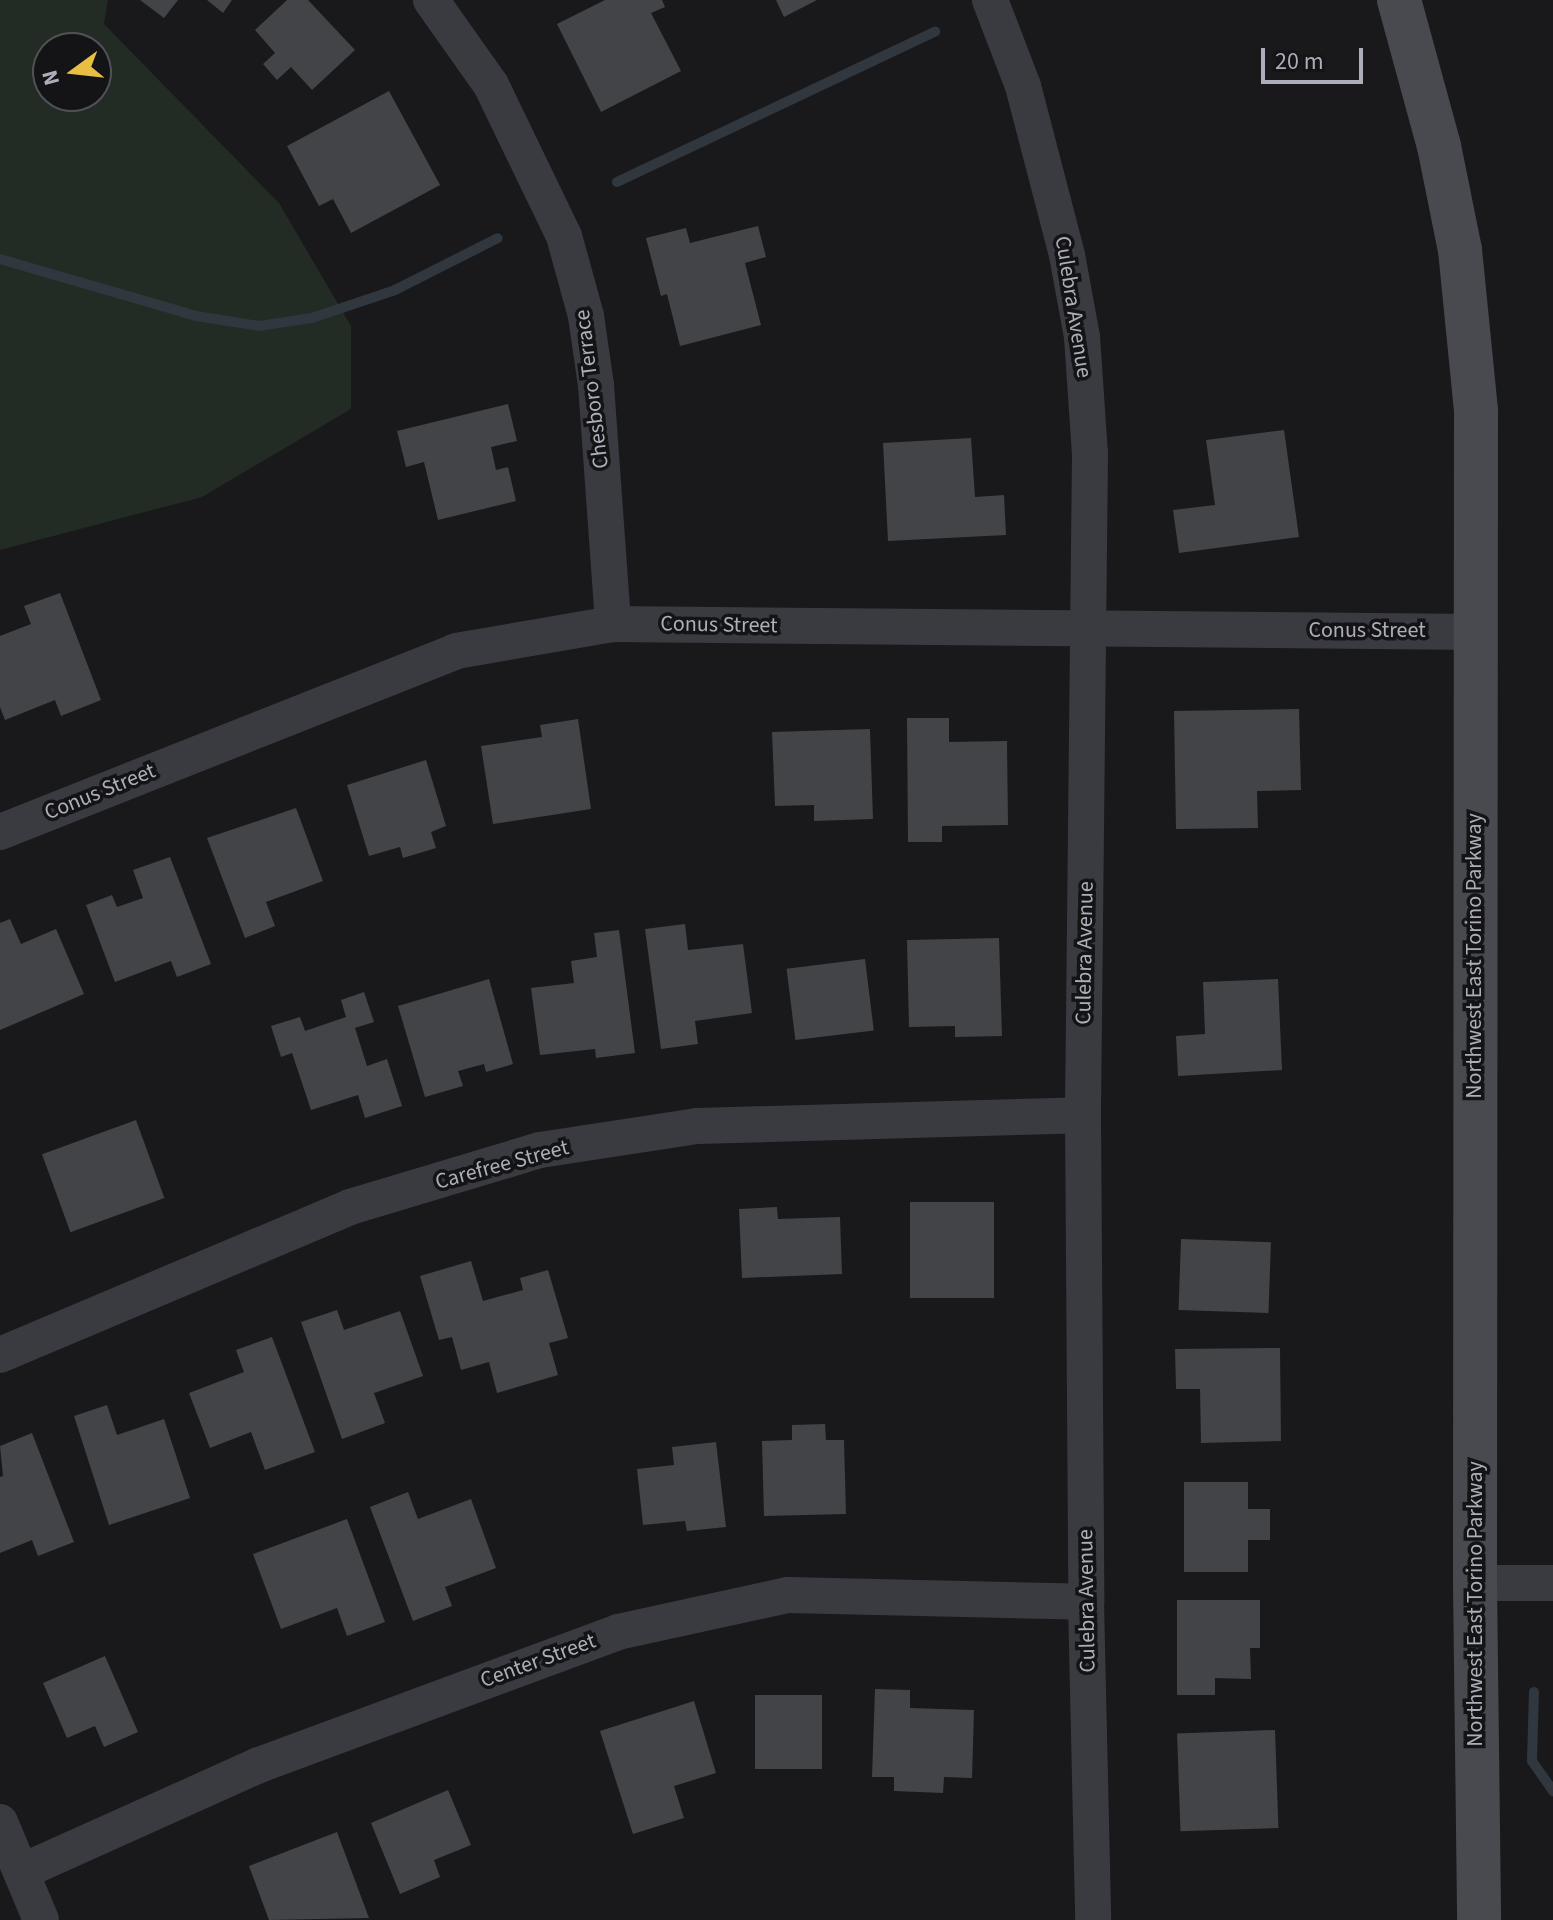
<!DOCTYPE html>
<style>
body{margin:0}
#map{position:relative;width:1553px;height:1920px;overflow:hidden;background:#19191b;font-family:"Source Sans 3",sans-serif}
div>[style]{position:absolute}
.green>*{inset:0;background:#232b25}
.stream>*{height:10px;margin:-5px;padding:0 5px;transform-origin:5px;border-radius:5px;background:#30373f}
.building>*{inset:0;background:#434448;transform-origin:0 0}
.street>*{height:36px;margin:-18px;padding:0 18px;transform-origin:18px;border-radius:18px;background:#3a3b40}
.secondary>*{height:44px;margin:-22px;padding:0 22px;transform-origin:22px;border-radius:22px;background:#484a50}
span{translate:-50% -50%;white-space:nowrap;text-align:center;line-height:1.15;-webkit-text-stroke:7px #141416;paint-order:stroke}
.street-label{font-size:22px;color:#acafba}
.north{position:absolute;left:32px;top:32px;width:80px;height:80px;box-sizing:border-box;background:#141416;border:2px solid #515258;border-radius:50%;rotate:255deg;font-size:22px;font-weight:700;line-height:32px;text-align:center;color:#acafba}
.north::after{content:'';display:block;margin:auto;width:28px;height:36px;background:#e9be44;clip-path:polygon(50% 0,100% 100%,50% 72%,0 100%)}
.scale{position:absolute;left:1261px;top:48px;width:102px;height:36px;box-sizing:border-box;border:4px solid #acafba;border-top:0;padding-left:10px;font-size:24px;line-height:28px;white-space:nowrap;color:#acafba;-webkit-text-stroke:6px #141416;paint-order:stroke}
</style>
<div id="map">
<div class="green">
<div style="clip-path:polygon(evenodd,0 0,108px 0,104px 24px,279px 203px,351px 326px,351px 409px,202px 497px,0 550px,0 0,48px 48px,96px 48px,96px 96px,48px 96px,48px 48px)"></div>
</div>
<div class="stream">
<div style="left:617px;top:182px;width:352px;rotate:-25.3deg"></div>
<div style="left:0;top:259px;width:204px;rotate:16.2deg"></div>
<div style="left:196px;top:316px;width:64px;rotate:9deg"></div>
<div style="left:259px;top:326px;width:54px;rotate:-8.6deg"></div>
<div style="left:312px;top:318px;width:88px;rotate:-18.6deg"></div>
<div style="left:395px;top:290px;width:115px;rotate:-26.8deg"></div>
<div style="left:1534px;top:1692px;width:69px;rotate:91.7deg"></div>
<div style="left:1532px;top:1761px;width:37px;rotate:55deg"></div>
</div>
<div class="building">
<div style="clip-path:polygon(140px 0,178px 0,164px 18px)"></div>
<div style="clip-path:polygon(207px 0,232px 0,223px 13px)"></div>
<div style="clip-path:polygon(287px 0,308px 0,355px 50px,312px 90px,291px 67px,277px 80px,263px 64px,275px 53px,255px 30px)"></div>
<div style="clip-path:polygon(605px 0,662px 0,665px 7px,651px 13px,681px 71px,601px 112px,557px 24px)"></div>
<div style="clip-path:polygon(776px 0,817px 0,784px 17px)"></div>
<div style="clip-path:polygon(389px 91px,440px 185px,351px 233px,333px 199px,319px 206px,287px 146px)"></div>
<div style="clip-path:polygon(758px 226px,766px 257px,745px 263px,761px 325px,680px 346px,667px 294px,661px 296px,646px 238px,686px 228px,690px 243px)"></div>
<div style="clip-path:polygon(508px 404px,517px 441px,491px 447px,496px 470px,508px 467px,516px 501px,438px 520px,424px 462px,406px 467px,397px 431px)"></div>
<div style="clip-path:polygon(1284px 430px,1299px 537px,1179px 553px,1173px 510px,1215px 505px,1206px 440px)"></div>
<div style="clip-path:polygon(971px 438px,975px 497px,1004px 495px,1006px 535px,888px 541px,883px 443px)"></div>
<div style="clip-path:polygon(60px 593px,101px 700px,61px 716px,55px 700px,5px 720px,0 707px,0 636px,31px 624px,24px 606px)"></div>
<div style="clip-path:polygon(1299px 709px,1301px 790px,1257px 791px,1258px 828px,1176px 829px,1174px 711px)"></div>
<div style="clip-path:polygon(907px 718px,949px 718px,949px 742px,1007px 741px,1008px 825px,942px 826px,942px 842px,908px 842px)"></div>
<div style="clip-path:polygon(578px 719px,591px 809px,493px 824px,481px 746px,542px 737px,540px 725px)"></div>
<div style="clip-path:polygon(870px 729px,873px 819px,814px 821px,814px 805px,775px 806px,772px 732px)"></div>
<div style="clip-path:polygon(426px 760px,446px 826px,431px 832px,436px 848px,403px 858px,400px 847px,369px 856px,347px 785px)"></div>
<div style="clip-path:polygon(296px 808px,323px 881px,266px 902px,275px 926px,245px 938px,207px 838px)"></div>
<div style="clip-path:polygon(170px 857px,211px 964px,177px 977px,171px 961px,115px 982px,86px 905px,112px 895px,117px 907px,143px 898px,133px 870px)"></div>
<div style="clip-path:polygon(10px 919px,21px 944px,56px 929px,84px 994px,0 1030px,0 923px)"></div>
<div style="clip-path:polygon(685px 924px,688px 950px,743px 944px,752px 1013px,695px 1021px,698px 1044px,661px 1049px,645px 929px)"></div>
<div style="clip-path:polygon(619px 930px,635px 1053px,596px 1058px,595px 1049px,540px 1055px,531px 988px,574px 983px,571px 961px,597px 957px,594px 933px)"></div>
<div style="clip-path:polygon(999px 938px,1002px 1036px,955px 1037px,955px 1026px,909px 1027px,907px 940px)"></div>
<div style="left:865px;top:959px;width:72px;height:79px;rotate:83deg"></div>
<div style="clip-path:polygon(489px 979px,513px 1064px,486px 1072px,484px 1064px,458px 1071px,463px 1086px,425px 1097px,398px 1006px)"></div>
<div style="clip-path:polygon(1278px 979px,1282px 1070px,1178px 1076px,1176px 1036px,1205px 1034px,1203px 982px)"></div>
<div style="clip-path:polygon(364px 992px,374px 1022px,355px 1028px,367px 1066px,387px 1059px,402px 1106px,365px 1118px,358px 1095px,311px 1110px,292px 1053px,281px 1057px,271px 1026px,300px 1017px,305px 1031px,346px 1017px,341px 1000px)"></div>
<div style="left:136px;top:1120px;width:83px;height:100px;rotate:70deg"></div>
<div style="left:910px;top:1202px;width:84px;height:96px"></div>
<div style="clip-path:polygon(777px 1207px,778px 1219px,840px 1217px,842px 1274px,742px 1278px,739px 1209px)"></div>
<div style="left:1181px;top:1239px;width:90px;height:71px;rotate:2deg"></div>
<div style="clip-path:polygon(471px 1261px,483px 1301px,523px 1290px,520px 1278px,548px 1270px,568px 1338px,549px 1343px,558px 1375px,497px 1393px,489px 1362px,461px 1370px,452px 1337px,439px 1340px,420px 1276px)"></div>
<div style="clip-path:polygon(337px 1310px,344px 1330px,400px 1311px,423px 1376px,374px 1393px,385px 1423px,342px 1439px,301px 1322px)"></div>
<div style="clip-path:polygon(272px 1337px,315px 1452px,265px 1470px,251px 1432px,210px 1448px,189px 1393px,244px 1372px,236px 1350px)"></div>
<div style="clip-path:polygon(1280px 1348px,1281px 1441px,1201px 1443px,1200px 1389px,1176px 1389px,1175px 1349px)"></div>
<div style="clip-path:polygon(107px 1405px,117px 1435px,164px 1419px,190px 1498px,109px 1525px,74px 1416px)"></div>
<div style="clip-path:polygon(825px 1424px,826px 1440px,844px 1440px,846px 1514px,764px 1516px,762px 1441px,792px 1440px,792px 1425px)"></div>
<div style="clip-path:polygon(32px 1433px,74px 1542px,38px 1556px,32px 1540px,0 1553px,0 1477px,3px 1476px,0 1446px)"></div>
<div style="clip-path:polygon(716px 1442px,726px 1527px,687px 1531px,685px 1521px,643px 1525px,637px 1469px,674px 1465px,672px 1447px)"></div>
<div style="clip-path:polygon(1184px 1482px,1248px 1482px,1248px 1509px,1270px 1509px,1270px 1540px,1248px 1540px,1248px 1572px,1184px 1572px)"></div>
<div style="clip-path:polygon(408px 1492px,418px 1519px,471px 1499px,496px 1568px,445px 1587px,452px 1606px,413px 1621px,370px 1507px)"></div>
<div style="clip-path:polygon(347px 1519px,385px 1622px,347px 1636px,337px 1608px,281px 1629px,253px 1554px)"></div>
<div style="clip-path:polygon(1177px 1600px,1260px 1600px,1260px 1648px,1250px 1648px,1251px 1679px,1215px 1678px,1215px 1695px,1177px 1695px)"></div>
<div style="clip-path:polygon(105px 1656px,138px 1732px,104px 1747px,95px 1726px,67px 1738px,43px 1683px)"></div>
<div style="clip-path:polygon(875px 1689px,910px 1690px,910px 1708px,974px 1710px,972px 1778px,944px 1777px,943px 1793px,894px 1791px,894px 1777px,872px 1777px)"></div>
<div style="left:755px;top:1695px;width:67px;height:74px"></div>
<div style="clip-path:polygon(694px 1701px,716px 1773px,674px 1786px,684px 1818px,633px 1834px,600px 1731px)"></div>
<div style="left:1275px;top:1730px;width:98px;height:98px;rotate:88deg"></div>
<div style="clip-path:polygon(448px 1790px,471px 1845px,434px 1860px,440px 1877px,400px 1894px,371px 1823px)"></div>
<div style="clip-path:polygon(337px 1832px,369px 1918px,269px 1920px,249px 1866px)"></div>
</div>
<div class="street">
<div style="left:431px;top:0;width:104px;rotate:54.8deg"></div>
<div style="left:491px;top:85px;width:168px;rotate:64.2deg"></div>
<div style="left:564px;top:236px;width:83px;rotate:74.6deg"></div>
<div style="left:586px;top:316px;width:70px;rotate:81.8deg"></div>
<div style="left:596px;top:385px;width:240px;rotate:85.9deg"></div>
<div style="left:990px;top:0;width:92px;rotate:69deg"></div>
<div style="left:1023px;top:86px;width:175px;rotate:75.4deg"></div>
<div style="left:1067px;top:255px;width:83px;rotate:79.6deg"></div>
<div style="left:1082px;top:337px;width:116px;rotate:86.1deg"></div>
<div style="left:1090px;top:453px;width:662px;rotate:90.61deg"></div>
<div style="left:1083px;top:1115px;width:487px;rotate:89.6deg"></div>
<div style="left:1086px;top:1602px;width:318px;rotate:88.7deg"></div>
<div style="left:0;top:832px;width:491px;rotate:-21.6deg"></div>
<div style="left:456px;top:651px;width:159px;rotate:-9.8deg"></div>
<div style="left:613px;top:624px;width:863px;rotate:0.53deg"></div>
<div style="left:0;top:1355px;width:380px;rotate:-22.9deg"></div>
<div style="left:350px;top:1207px;width:198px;rotate:-16.7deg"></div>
<div style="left:540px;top:1150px;width:159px;rotate:-8.7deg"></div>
<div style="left:697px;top:1126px;width:386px;rotate:-1.6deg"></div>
<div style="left:1475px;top:1583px;width:78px"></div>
<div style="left:0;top:1822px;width:106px;rotate:67.3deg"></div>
<div style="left:21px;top:1872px;width:261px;rotate:-24.2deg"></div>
<div style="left:259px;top:1765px;width:383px;rotate:-20.3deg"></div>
<div style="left:618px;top:1632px;width:174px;rotate:-12.3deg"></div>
<div style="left:788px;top:1595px;width:298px;rotate:1.3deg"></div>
</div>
<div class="secondary">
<div style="left:1399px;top:0;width:151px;rotate:74.7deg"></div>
<div style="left:1439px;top:146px;width:106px;rotate:78.6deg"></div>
<div style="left:1460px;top:250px;width:162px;rotate:84.3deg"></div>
<div style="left:1476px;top:411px;width:1172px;rotate:90.05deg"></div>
<div style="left:1475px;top:1583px;width:337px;rotate:89.3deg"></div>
</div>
<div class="street-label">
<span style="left:1073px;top:307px;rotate:81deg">Culebra Avenue</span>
<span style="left:592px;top:389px;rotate:-97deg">Chesboro Terrace</span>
<span style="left:719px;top:625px;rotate:1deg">Conus Street</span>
<span style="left:1367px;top:631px">Conus Street</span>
<span style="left:100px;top:792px;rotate:-22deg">Conus Street</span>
<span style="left:1085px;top:953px;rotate:-89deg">Culebra Avenue</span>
<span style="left:1475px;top:956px;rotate:-90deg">Northwest East Torino Parkway</span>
<span style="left:502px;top:1165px;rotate:-15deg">Carefree Street</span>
<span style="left:1087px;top:1601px;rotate:-91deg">Culebra Avenue</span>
<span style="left:1476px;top:1604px;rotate:-90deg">Northwest East Torino Parkway</span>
<span style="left:538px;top:1661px;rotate:-20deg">Center Street</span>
</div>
<div class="north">N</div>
<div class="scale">20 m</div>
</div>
